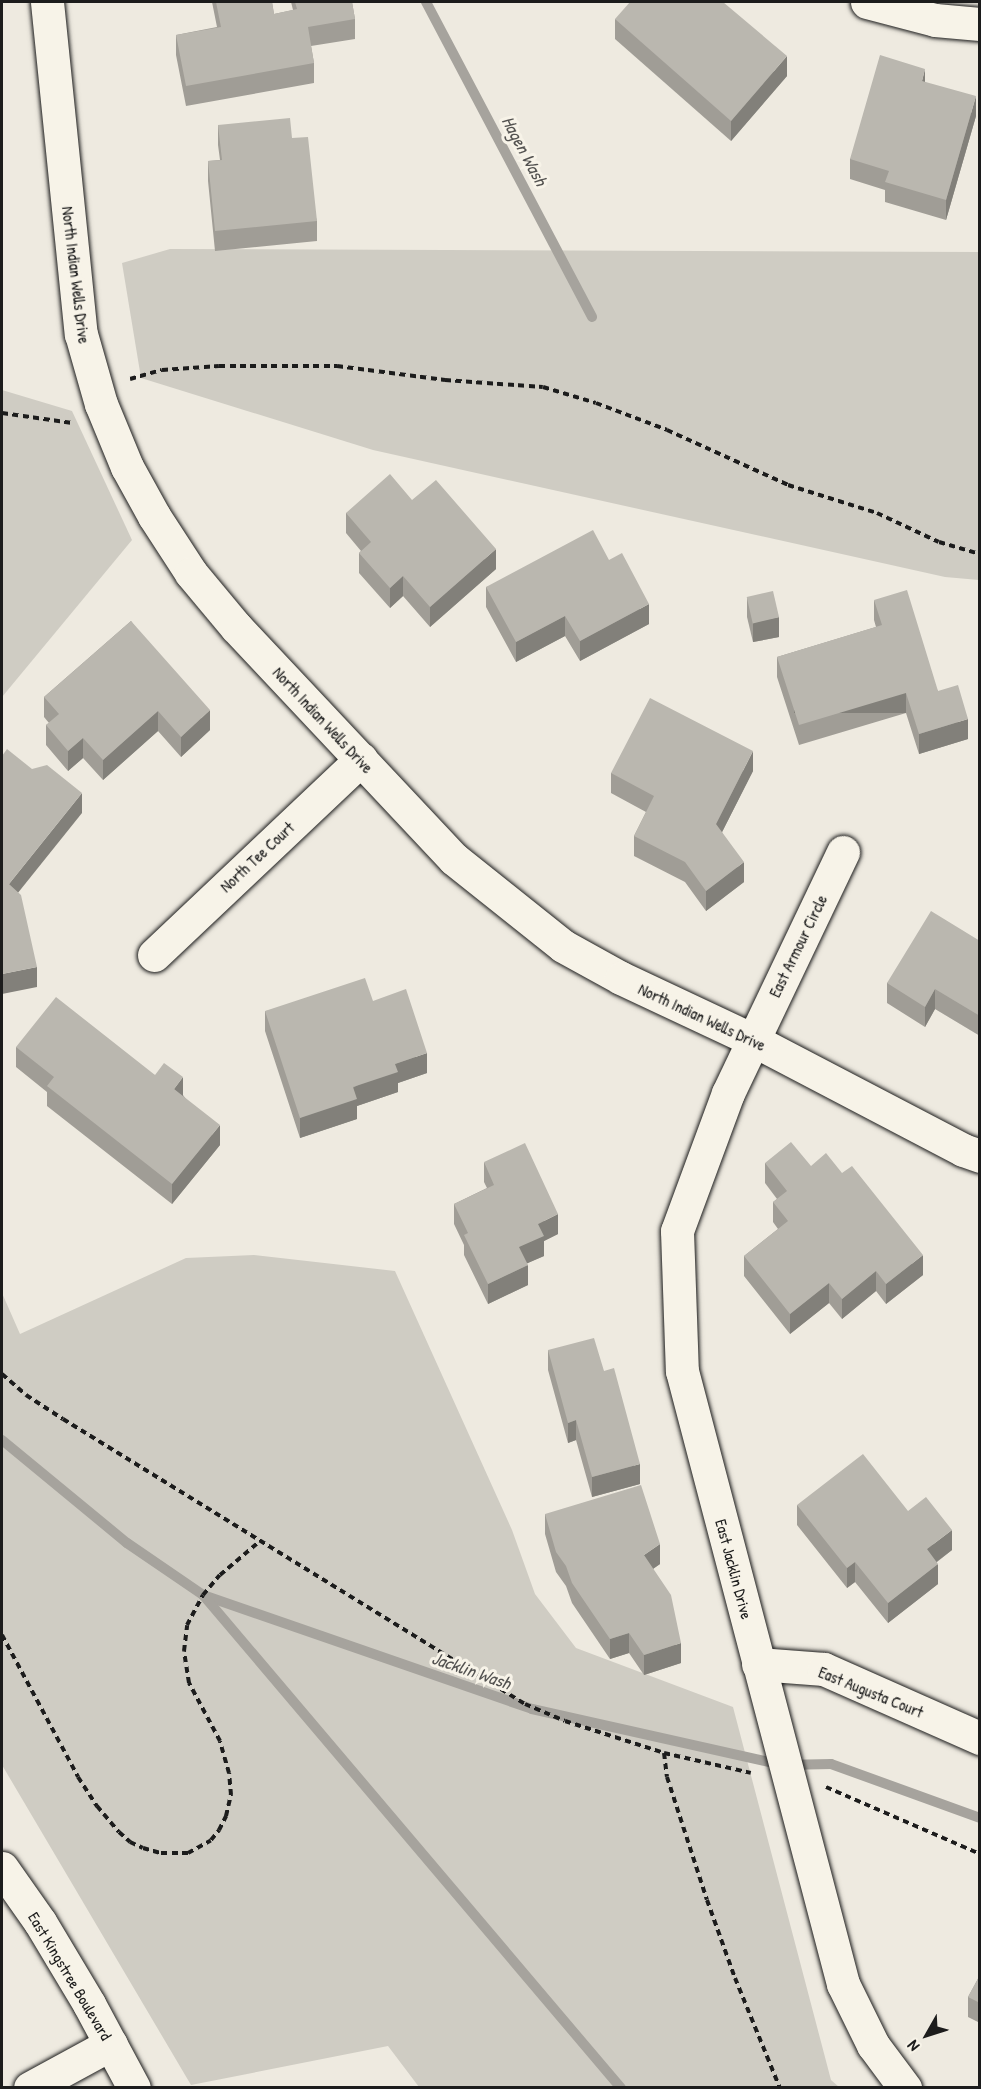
<!DOCTYPE html>
<style>
body{margin:0}
#map{position:relative;width:981px;height:2089px;overflow:hidden;background:#eeeae0;font-family:"Patrick Hand",sans-serif}
div>[style]{position:absolute}
.green>*{inset:0;background:#cfccc3}
.stream>*{height:10px;margin:-5px;padding:0 5px;transform-origin:5px;border-radius:5px;background:#a6a39d}
.path>*{height:4px;margin-top:-2px;transform-origin:0;background:repeating-linear-gradient(90deg,#1c1c1c 0 6px,transparent 0 10.5px)}
.roads{filter:drop-shadow(0 0 2px #1c1c1c) drop-shadow(0 0 2px #1c1c1c)}
.minor>*{height:33px;margin:-16.5px;padding:0 16.5px;transform-origin:16.5px;border-radius:16.5px;background:#f7f3e8}
.wall>*{inset:0;background:#a09d96}
.shaded-wall>*{inset:0;background:#82807a;transform-origin:0 0}
.building>*{inset:0;background:#bab7af;transform-origin:0 0}
span{translate:-50% -50%;white-space:nowrap;text-align:center;line-height:1.15;-webkit-text-stroke:6px #f7f3e8;paint-order:stroke}
.street-label{font-size:16px;color:#1c1c1c}
.water-label{font-size:18px;color:#535250;font-style:italic}
.frame{position:absolute;inset:0;border:3px solid #1c1c1c;pointer-events:none}
.north{position:absolute;left:897px;top:2005px;width:60px;height:60px;-webkit-text-stroke:4px #f7f3e8;paint-order:stroke;rotate:231deg;font-size:16px;font-weight:700;line-height:24px;text-align:center;color:#1c1c1c}
.north::after{content:'';display:block;margin:auto;width:21px;height:27px;background:#1c1c1c;clip-path:polygon(50% 0,100% 100%,50% 72%,0 100%)}
</style>
<div id="map">
<div class="green">
<div style="clip-path:polygon(170px 249px,979px 252px,979px 580px,945px 577px,373px 450px,141px 378px,122px 263px)"></div>
<div style="clip-path:polygon(2px 390px,72px 411px,132px 540px,2px 697px)"></div>
<div style="clip-path:polygon(254px 1255px,395px 1271px,512px 1530px,535px 1594px,576px 1648px,733px 1707px,831px 2080px,839px 2087px,419px 2087px,388px 2046px,191px 2085px,2px 1765px,2px 1293px,20px 1334px,186px 1258px)"></div>
</div>
<div class="stream">
<div style="left:426px;top:2px;width:356px;rotate:62.2deg"></div>
<div style="left:2px;top:1440px;width:162px;rotate:39.5deg"></div>
<div style="left:127px;top:1543px;width:92px;rotate:34.4deg"></div>
<div style="left:203px;top:1595px;width:348px;rotate:19.1deg"></div>
<div style="left:532px;top:1709px;width:257px;rotate:12.6deg"></div>
<div style="left:783px;top:1765px;width:48px;rotate:-1.2deg"></div>
<div style="left:831px;top:1764px;width:158px;rotate:19.9deg"></div>
<div style="left:204px;top:1596px;width:645px;rotate:49.72deg"></div>
</div>
<div class="path">
<div style="left:130px;top:379px;width:33px;rotate:-16deg"></div>
<div style="left:162px;top:370px;width:57px;rotate:-4deg"></div>
<div style="left:219px;top:366px;width:118px"></div>
<div style="left:337px;top:366px;width:109px;rotate:7.4deg"></div>
<div style="left:445px;top:380px;width:98px;rotate:4.1deg"></div>
<div style="left:543px;top:387px;width:55px;rotate:16.8deg"></div>
<div style="left:596px;top:403px;width:76px;rotate:20.8deg"></div>
<div style="left:667px;top:430px;width:133px;rotate:24.4deg"></div>
<div style="left:788px;top:485px;width:93px;rotate:17.5deg"></div>
<div style="left:877px;top:513px;width:68px;rotate:25.1deg"></div>
<div style="left:939px;top:542px;width:43px;rotate:16.3deg"></div>
<div style="left:2px;top:413px;width:71px;rotate:8.1deg"></div>
<div style="left:2px;top:1374px;width:32px;rotate:41deg"></div>
<div style="left:26px;top:1395px;width:44px;rotate:33deg"></div>
<div style="left:63px;top:1419px;width:543px;rotate:31.67deg"></div>
<div style="left:525px;top:1704px;width:43px;rotate:23deg"></div>
<div style="left:565px;top:1721px;width:104px;rotate:17.9deg"></div>
<div style="left:664px;top:1753px;width:89px;rotate:12.9deg"></div>
<div style="left:2px;top:1635px;width:161px;rotate:61.8deg"></div>
<div style="left:78px;top:1777px;width:35px;rotate:57deg"></div>
<div style="left:97px;top:1806px;width:34px;rotate:50deg"></div>
<div style="left:119px;top:1832px;width:15px;rotate:42deg"></div>
<div style="left:130px;top:1842px;width:14px;rotate:25deg"></div>
<div style="left:143px;top:1848px;width:19px;rotate:16deg"></div>
<div style="left:161px;top:1853px;width:27px"></div>
<div style="left:188px;top:1853px;width:26px;rotate:-29deg"></div>
<div style="left:211px;top:1840px;width:13px;rotate:-51deg"></div>
<div style="left:219px;top:1830px;width:16px;rotate:-63deg"></div>
<div style="left:226px;top:1816px;width:22px;rotate:-77deg"></div>
<div style="left:231px;top:1795px;width:22px;rotate:-95deg"></div>
<div style="left:229px;top:1773px;width:33px;rotate:-106deg"></div>
<div style="left:220px;top:1741px;width:66px;rotate:-118.1deg"></div>
<div style="left:189px;top:1683px;width:32px;rotate:-99deg"></div>
<div style="left:184px;top:1651px;width:26px;rotate:-83deg"></div>
<div style="left:187px;top:1625px;width:34px;rotate:-62deg"></div>
<div style="left:203px;top:1595px;width:26px;rotate:-50deg"></div>
<div style="left:220px;top:1575px;width:52px;rotate:-40.4deg"></div>
<div style="left:664px;top:1753px;width:24px;rotate:83deg"></div>
<div style="left:667px;top:1777px;width:129px;rotate:72deg"></div>
<div style="left:707px;top:1900px;width:83px;rotate:70.3deg"></div>
<div style="left:735px;top:1978px;width:119px;rotate:67.8deg"></div>
<div style="left:826px;top:1787px;width:168px;rotate:23.5deg"></div>
</div>
<div class="roads">
<div class="minor">
<div style="left:47px;top:2px;width:334px;rotate:84.2deg"></div>
<div style="left:81px;top:334px;width:73px;rotate:74.1deg"></div>
<div style="left:101px;top:404px;width:68px;rotate:67.6deg"></div>
<div style="left:127px;top:467px;width:56px;rotate:61.1deg"></div>
<div style="left:154px;top:516px;width:68px;rotate:57deg"></div>
<div style="left:191px;top:573px;width:70px;rotate:50.2deg"></div>
<div style="left:236px;top:627px;width:318px;rotate:46.8deg"></div>
<div style="left:454px;top:859px;width:139px;rotate:38.6deg"></div>
<div style="left:563px;top:946px;width:66px;rotate:28.9deg"></div>
<div style="left:621px;top:978px;width:146px;rotate:25.2deg"></div>
<div style="left:753px;top:1040px;width:237px;rotate:27.6deg"></div>
<div style="left:963px;top:1150px;width:18px;rotate:19deg"></div>
<div style="left:867px;top:2px;width:70px;rotate:14.8deg"></div>
<div style="left:935px;top:20px;width:45px;rotate:5.1deg"></div>
<div style="left:843px;top:852px;width:267px;rotate:115.5deg"></div>
<div style="left:728px;top:1093px;width:147px;rotate:110.3deg"></div>
<div style="left:677px;top:1231px;width:140px;rotate:88deg"></div>
<div style="left:682px;top:1371px;width:634px;rotate:75.28deg"></div>
<div style="left:843px;top:1984px;width:68px;rotate:63.8deg"></div>
<div style="left:873px;top:2045px;width:54px;rotate:53.3deg"></div>
<div style="left:154px;top:955px;width:285px;rotate:-43.4deg"></div>
<div style="left:758px;top:1664px;width:66px;rotate:4.3deg"></div>
<div style="left:824px;top:1669px;width:171px;rotate:23.9deg"></div>
<div style="left:2px;top:1868px;width:66px;rotate:54.9deg"></div>
<div style="left:40px;top:1922px;width:96px;rotate:59.1deg"></div>
<div style="left:89px;top:2004px;width:95px;rotate:61.8deg"></div>
<div style="left:30px;top:2088px;width:92px;rotate:-28.5deg"></div>
</div>
</div>
<div class="wall">
<div style="clip-path:polygon(212px 2px,272px 2px,274px 14px,293px 10px,291px 2px,352px 2px,355px 19px,355px 39px,311px 46px,314px 63px,314px 83px,186px 106px,176px 55px,176px 35px,217px 27px)"></div>
<div style="clip-path:polygon(615px 19px,787px 76px,731px 141px,615px 39px)"></div>
<div style="clip-path:polygon(925px 82px,976px 116px,946px 220px,885px 202px,885px 190px,850px 179px,850px 159px)"></div>
<div style="clip-path:polygon(218px 125px,292px 138px,317px 221px,317px 241px,215px 251px,208px 181px,208px 161px,220px 160px,218px 145px)"></div>
<div style="clip-path:polygon(412px 500px,496px 569px,430px 627px,403px 596px,390px 608px,359px 573px,359px 553px,361px 551px,346px 533px,346px 513px)"></div>
<div style="clip-path:polygon(609px 560px,649px 624px,580px 661px,565px 636px,516px 662px,486px 607px,486px 587px)"></div>
<div style="clip-path:polygon(747px 597px,779px 637px,753px 642px,747px 617px)"></div>
<div style="clip-path:polygon(874px 600px,938px 691px,968px 739px,919px 754px,906px 713px,799px 745px,777px 677px,777px 657px,876px 627px,874px 620px)"></div>
<div style="clip-path:polygon(131px 621px,210px 730px,181px 757px,158px 731px,103px 780px,83px 758px,68px 771px,46px 745px,46px 725px,49px 723px,44px 717px,44px 697px)"></div>
<div style="clip-path:polygon(753px 771px,722px 832px,744px 882px,706px 911px,685px 882px,634px 856px,634px 836px,646px 812px,611px 793px,611px 773px)"></div>
<div style="clip-path:polygon(980px 941px,980px 1036px,935px 1009px,925px 1027px,887px 1003px,887px 983px)"></div>
<div style="clip-path:polygon(373px 1001px,427px 1073px,398px 1083px,398px 1092px,357px 1106px,357px 1119px,300px 1138px,265px 1031px,265px 1011px)"></div>
<div style="clip-path:polygon(16px 1047px,155px 1075px,183px 1095px,220px 1145px,172px 1204px,47px 1106px,47px 1092px,16px 1067px)"></div>
<div style="clip-path:polygon(484px 1162px,558px 1234px,544px 1241px,544px 1256px,527px 1263px,528px 1285px,488px 1304px,464px 1255px,464px 1245px,454px 1224px,454px 1204px,487px 1188px,484px 1182px)"></div>
<div style="clip-path:polygon(765px 1163px,811px 1166px,923px 1275px,886px 1304px,876px 1291px,842px 1319px,829px 1303px,790px 1334px,744px 1276px,744px 1256px,778px 1229px,773px 1222px,773px 1202px,777px 1199px,765px 1183px)"></div>
<div style="clip-path:polygon(548px 1350px,604px 1371px,640px 1484px,592px 1497px,576px 1440px,568px 1443px,548px 1370px)"></div>
<div style="clip-path:polygon(797px 1505px,952px 1550px,937px 1562px,938px 1584px,888px 1623px,855px 1582px,847px 1588px,797px 1525px)"></div>
<div style="clip-path:polygon(545px 1514px,660px 1564px,653px 1569px,681px 1663px,644px 1675px,629px 1653px,610px 1659px,572px 1603px,566px 1586px,556px 1572px,545px 1534px)"></div>
<div style="clip-path:polygon(980px 1975px,980px 2023px,968px 2017px,968px 1997px)"></div>
</div>
<div class="shaded-wall">
<div style="clip-path:polygon(787px 56px,787px 76px,731px 141px,731px 121px)"></div>
<div style="clip-path:polygon(925px 69px,925px 89px,922px 81px)"></div>
<div style="clip-path:polygon(976px 96px,976px 116px,946px 220px,946px 200px)"></div>
<div style="clip-path:polygon(496px 549px,496px 569px,430px 627px,430px 607px)"></div>
<div style="clip-path:polygon(403px 576px,403px 596px,390px 608px,390px 588px)"></div>
<div style="clip-path:polygon(649px 604px,649px 624px,580px 661px,580px 641px)"></div>
<div style="clip-path:polygon(565px 616px,565px 636px,516px 662px,516px 642px)"></div>
<div style="clip-path:polygon(779px 617px,779px 637px,753px 642px,753px 622px)"></div>
<div style="left:906px;top:693px;width:20px;height:112px;rotate:90deg"></div>
<div style="clip-path:polygon(210px 710px,210px 730px,181px 757px,181px 737px)"></div>
<div style="clip-path:polygon(158px 711px,158px 731px,103px 780px,103px 760px)"></div>
<div style="clip-path:polygon(968px 719px,968px 739px,919px 754px,919px 734px)"></div>
<div style="clip-path:polygon(83px 738px,83px 758px,68px 771px,68px 751px)"></div>
<div style="clip-path:polygon(753px 751px,753px 771px,716px 844px,716px 824px)"></div>
<div style="clip-path:polygon(82px 793px,82px 813px,9px 904px,9px 884px)"></div>
<div style="clip-path:polygon(744px 862px,744px 882px,706px 911px,706px 891px)"></div>
<div style="clip-path:polygon(37px 967px,37px 987px,2px 994px,2px 974px)"></div>
<div style="clip-path:polygon(935px 989px,935px 1009px,925px 1027px,925px 1007px)"></div>
<div style="clip-path:polygon(427px 1053px,427px 1073px,398px 1083px,398px 1092px,357px 1106px,357px 1119px,300px 1138px,300px 1118px,395px 1064px)"></div>
<div style="clip-path:polygon(183px 1077px,183px 1097px,174px 1089px)"></div>
<div style="clip-path:polygon(220px 1125px,220px 1145px,172px 1204px,172px 1184px)"></div>
<div style="clip-path:polygon(558px 1214px,558px 1234px,544px 1241px,544px 1256px,519px 1267px,519px 1247px,538px 1224px)"></div>
<div style="clip-path:polygon(923px 1255px,923px 1275px,886px 1304px,886px 1284px)"></div>
<div style="clip-path:polygon(528px 1265px,528px 1285px,488px 1304px,488px 1284px)"></div>
<div style="clip-path:polygon(876px 1271px,876px 1291px,842px 1319px,842px 1299px)"></div>
<div style="clip-path:polygon(829px 1283px,829px 1303px,790px 1334px,790px 1314px)"></div>
<div style="clip-path:polygon(576px 1420px,576px 1440px,568px 1443px,568px 1423px)"></div>
<div style="clip-path:polygon(640px 1464px,640px 1484px,592px 1497px,592px 1477px)"></div>
<div style="clip-path:polygon(952px 1530px,952px 1550px,927px 1569px,927px 1549px)"></div>
<div style="clip-path:polygon(660px 1544px,660px 1564px,644px 1575px,644px 1555px)"></div>
<div style="clip-path:polygon(855px 1562px,855px 1582px,847px 1588px,847px 1568px)"></div>
<div style="clip-path:polygon(938px 1564px,938px 1584px,888px 1623px,888px 1603px)"></div>
<div style="clip-path:polygon(629px 1633px,629px 1653px,610px 1659px,610px 1639px)"></div>
<div style="clip-path:polygon(681px 1643px,681px 1663px,644px 1675px,644px 1655px)"></div>
</div>
<div class="building">
<div style="clip-path:polygon(216px 2px,272px 2px,274px 14px,297px 9px,295px 2px,352px 2px,355px 19px,308px 27px,314px 63px,186px 86px,176px 35px,221px 27px)"></div>
<div style="clip-path:polygon(630px 2px,723px 2px,787px 56px,731px 121px,615px 19px)"></div>
<div style="clip-path:polygon(880px 55px,925px 69px,922px 81px,976px 96px,946px 200px,885px 182px,889px 171px,850px 159px)"></div>
<div style="clip-path:polygon(290px 118px,292px 138px,308px 137px,317px 221px,215px 231px,208px 161px,222px 160px,218px 125px)"></div>
<div style="clip-path:polygon(390px 474px,412px 500px,436px 480px,496px 549px,430px 607px,403px 576px,390px 588px,359px 553px,371px 542px,346px 513px)"></div>
<div style="clip-path:polygon(593px 530px,609px 560px,622px 553px,649px 604px,580px 641px,565px 616px,516px 642px,486px 587px)"></div>
<div style="clip-path:polygon(907px 590px,938px 691px,958px 685px,968px 719px,919px 734px,906px 693px,799px 725px,777px 657px,882px 625px,874px 600px)"></div>
<div style="left:773px;top:591px;width:27px;height:27px;rotate:77deg"></div>
<div style="clip-path:polygon(131px 621px,210px 710px,181px 737px,158px 711px,103px 760px,83px 738px,68px 751px,46px 725px,59px 714px,44px 697px)"></div>
<div style="clip-path:polygon(650px 698px,753px 751px,716px 824px,744px 862px,706px 891px,685px 862px,634px 836px,654px 796px,611px 773px)"></div>
<div style="clip-path:polygon(7px 749px,32px 769px,47px 765px,82px 793px,9px 884px,21px 895px,37px 967px,2px 974px,2px 756px)"></div>
<div style="clip-path:polygon(931px 911px,980px 941px,980px 1016px,935px 989px,925px 1007px,887px 983px)"></div>
<div style="clip-path:polygon(365px 978px,373px 1001px,406px 989px,427px 1053px,395px 1064px,398px 1072px,353px 1087px,357px 1099px,300px 1118px,265px 1011px)"></div>
<div style="clip-path:polygon(56px 997px,155px 1075px,164px 1063px,183px 1077px,174px 1089px,220px 1125px,172px 1184px,47px 1086px,54px 1077px,16px 1047px)"></div>
<div style="clip-path:polygon(791px 1142px,811px 1166px,826px 1153px,842px 1173px,852px 1166px,923px 1255px,886px 1284px,876px 1271px,842px 1299px,829px 1283px,790px 1314px,744px 1256px,788px 1221px,773px 1202px,787px 1191px,765px 1163px)"></div>
<div style="clip-path:polygon(525px 1143px,558px 1214px,538px 1224px,544px 1236px,519px 1247px,528px 1265px,488px 1284px,464px 1235px,468px 1233px,454px 1204px,494px 1185px,484px 1162px)"></div>
<div style="clip-path:polygon(594px 1338px,604px 1371px,614px 1368px,640px 1464px,592px 1477px,576px 1420px,568px 1423px,548px 1350px)"></div>
<div style="clip-path:polygon(863px 1454px,908px 1511px,926px 1497px,952px 1530px,927px 1549px,938px 1564px,888px 1603px,855px 1562px,847px 1568px,797px 1505px)"></div>
<div style="clip-path:polygon(641px 1485px,660px 1544px,644px 1555px,671px 1595px,681px 1643px,644px 1655px,629px 1633px,610px 1639px,572px 1583px,566px 1566px,556px 1552px,545px 1514px)"></div>
<div style="clip-path:polygon(980px 1975px,980px 2003px,968px 1997px)"></div>
</div>
<div class="street-label">
<span style="left:76px;top:275px;rotate:83deg">North Indian Wells Drive</span>
<span style="left:323px;top:720px;rotate:47deg">North Indian Wells Drive</span>
<span style="left:257px;top:857px;rotate:-43deg">North Tee Court</span>
<span style="left:798px;top:946px;rotate:-64deg">East Armour Circle</span>
<span style="left:702px;top:1017px;rotate:25deg">North Indian Wells Drive</span>
<span style="left:734px;top:1569px;rotate:75deg">East Jacklin Drive</span>
<span style="left:871px;top:1692px;rotate:22deg">East Augusta Court</span>
<span style="left:70px;top:1976px;rotate:59deg">East Kingstree Boulevard</span>
</div>
<div class="water-label">
<span style="left:524px;top:151px;rotate:62deg">Hagen Wash</span>
<span style="left:471px;top:1671px;rotate:19deg">Jacklin Wash</span>
</div>
<div class="frame"></div>
<div class="north">N</div>
</div>
